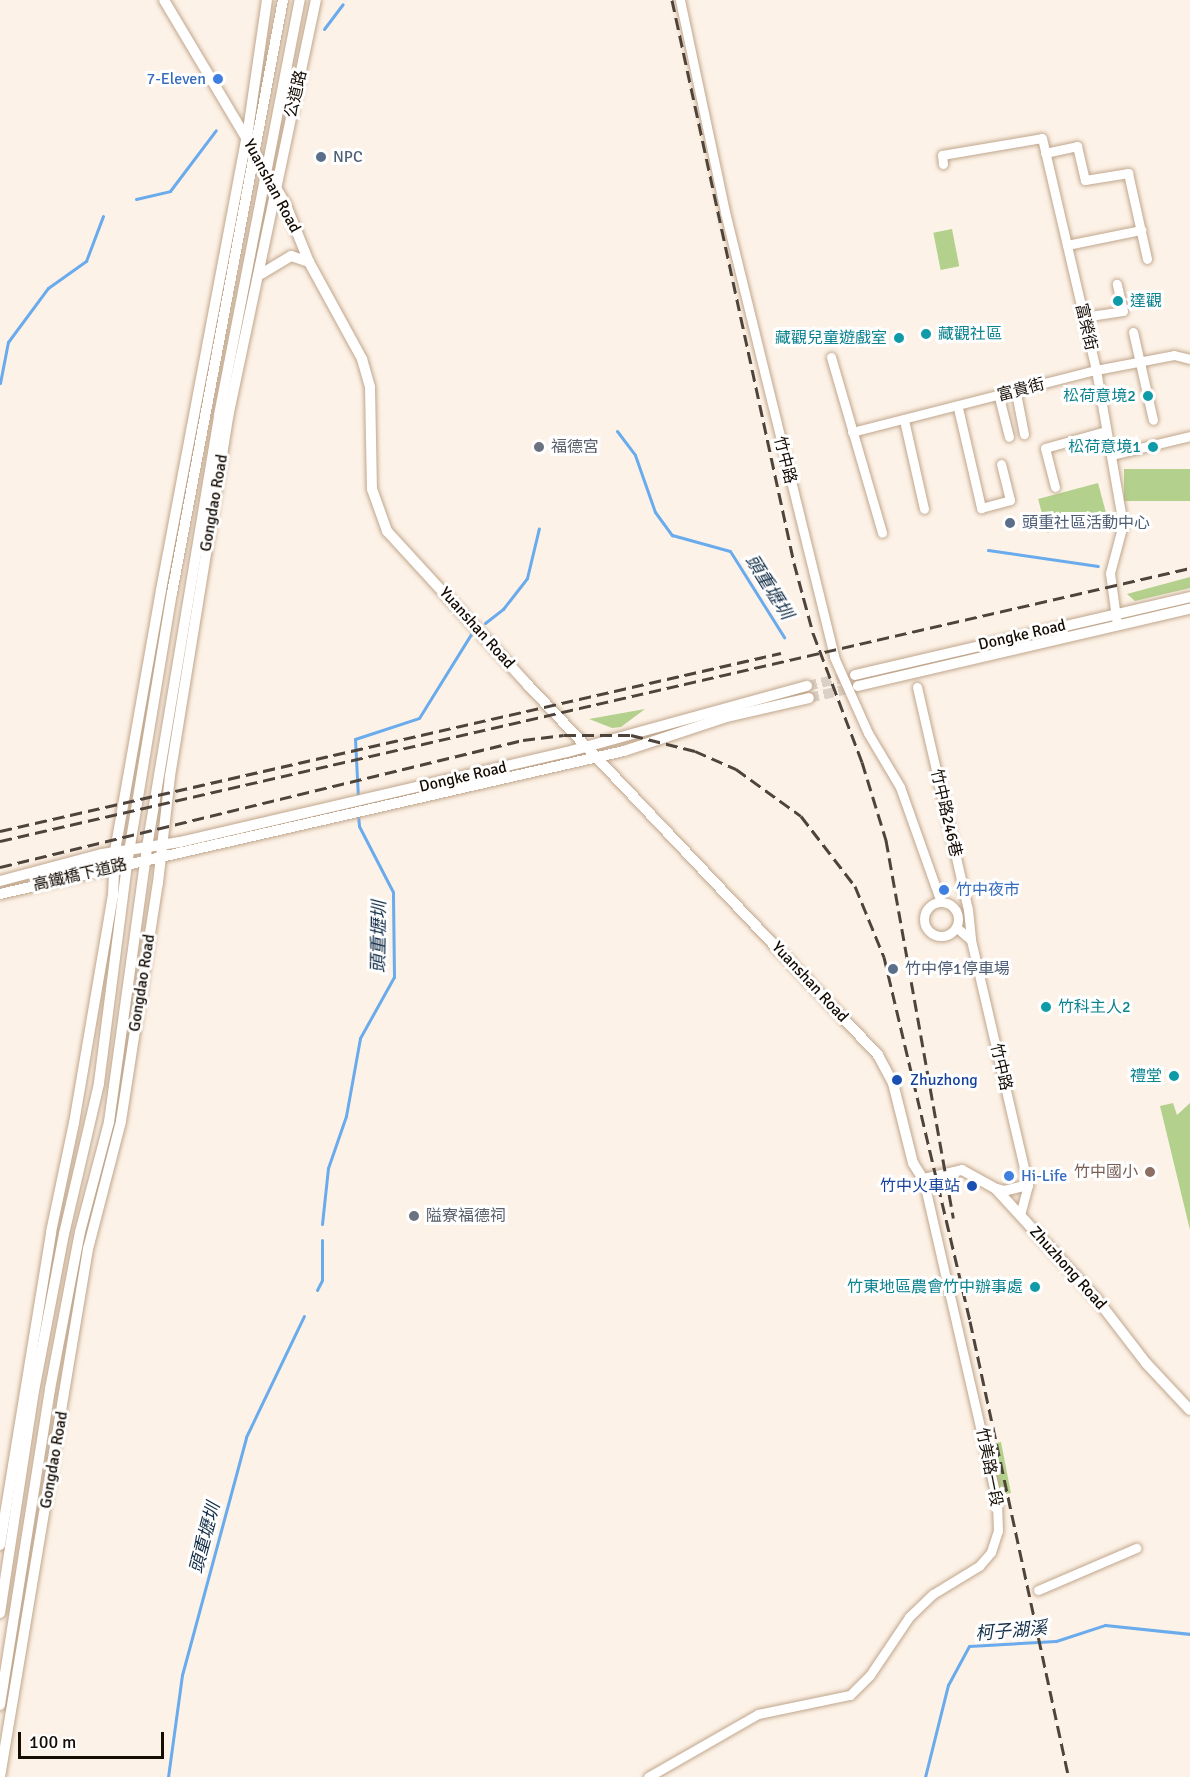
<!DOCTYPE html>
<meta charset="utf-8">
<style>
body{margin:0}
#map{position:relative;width:1190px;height:1777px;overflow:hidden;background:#fdf2e7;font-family:Signika,"Noto Sans TC",sans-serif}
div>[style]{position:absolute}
.green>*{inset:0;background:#b3d08c;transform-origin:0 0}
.stream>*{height:3px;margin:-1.5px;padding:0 1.5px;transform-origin:1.5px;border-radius:1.5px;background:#69abec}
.tertiary-tunnel>*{height:10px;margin-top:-5px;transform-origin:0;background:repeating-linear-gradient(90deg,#dad0c5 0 10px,transparent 0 15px)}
.roads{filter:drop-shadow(0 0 2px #c0a68c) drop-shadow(0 0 2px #c0a68c)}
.minor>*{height:9px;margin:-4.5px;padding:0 4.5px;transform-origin:4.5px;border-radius:4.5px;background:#fff}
.minor>.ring{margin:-4.5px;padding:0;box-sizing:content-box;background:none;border:9px solid #fff;border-radius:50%}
.tertiary>*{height:10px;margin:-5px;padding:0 5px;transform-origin:5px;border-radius:5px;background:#fff}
.rail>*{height:3px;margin-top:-1.5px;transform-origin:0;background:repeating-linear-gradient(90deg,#4e443b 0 12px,transparent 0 18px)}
.dots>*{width:16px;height:16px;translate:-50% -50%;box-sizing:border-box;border:3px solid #fff;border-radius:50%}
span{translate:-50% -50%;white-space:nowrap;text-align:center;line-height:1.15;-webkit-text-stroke:6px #fff;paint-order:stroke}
.shop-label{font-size:16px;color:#366cbe}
.right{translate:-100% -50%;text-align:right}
.left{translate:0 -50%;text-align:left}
.street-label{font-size:16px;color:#150c04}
.service-label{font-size:16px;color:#4e5e75}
.culture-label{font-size:16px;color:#0d838f}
.worship-label{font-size:16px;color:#5b616d}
.transit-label{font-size:16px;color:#164399}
.education-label{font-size:16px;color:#785e54}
.water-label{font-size:18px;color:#132e48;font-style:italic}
.scale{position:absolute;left:18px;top:1732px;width:146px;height:27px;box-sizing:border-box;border:3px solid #150c04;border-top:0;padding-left:8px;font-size:18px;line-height:21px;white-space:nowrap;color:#150c04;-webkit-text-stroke:4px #fff;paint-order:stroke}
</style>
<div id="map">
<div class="green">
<div style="left:952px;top:229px;width:38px;height:19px;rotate:79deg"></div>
<div style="left:1190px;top:469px;width:32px;height:66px;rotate:90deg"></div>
<div style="left:1098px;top:483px;width:35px;height:62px;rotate:75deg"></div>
<div style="clip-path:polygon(1190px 577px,1190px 588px,1135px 601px,1127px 594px)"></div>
<div style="clip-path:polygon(645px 709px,621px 727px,612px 728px,589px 719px)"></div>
<div style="clip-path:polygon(1173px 1103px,1177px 1115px,1190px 1103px,1190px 1230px,1160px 1106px)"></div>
<div style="left:1001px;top:1442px;width:52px;height:20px;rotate:79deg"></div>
</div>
<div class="stream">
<div style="left:324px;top:29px;width:31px;rotate:-53deg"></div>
<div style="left:136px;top:199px;width:35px;rotate:-13deg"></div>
<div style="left:170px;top:191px;width:76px;rotate:-53deg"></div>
<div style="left:0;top:383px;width:42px;rotate:-79deg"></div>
<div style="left:8px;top:342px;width:67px;rotate:-53.5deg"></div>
<div style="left:48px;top:288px;width:47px;rotate:-35.4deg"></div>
<div style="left:86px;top:261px;width:48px;rotate:-69.3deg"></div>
<div style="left:617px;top:431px;width:30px;rotate:53deg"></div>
<div style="left:635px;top:455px;width:60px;rotate:70.7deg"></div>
<div style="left:655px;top:512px;width:29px;rotate:54deg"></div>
<div style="left:672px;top:535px;width:60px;rotate:15.4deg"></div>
<div style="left:730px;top:551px;width:102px;rotate:57.9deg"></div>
<div style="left:988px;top:550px;width:111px;rotate:8.3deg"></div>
<div style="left:485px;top:623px;width:23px;rotate:-38deg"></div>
<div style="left:503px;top:609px;width:39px;rotate:-52deg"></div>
<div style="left:527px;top:578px;width:51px;rotate:-76.5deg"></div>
<div style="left:358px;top:798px;width:59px;rotate:-92.9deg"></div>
<div style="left:355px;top:739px;width:67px;rotate:-18.2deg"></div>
<div style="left:419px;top:718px;width:99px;rotate:-58.2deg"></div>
<div style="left:322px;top:1224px;width:56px;rotate:-83.9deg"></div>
<div style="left:328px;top:1168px;width:55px;rotate:-70.9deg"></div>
<div style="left:346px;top:1116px;width:79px;rotate:-79.8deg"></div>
<div style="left:360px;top:1038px;width:70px;rotate:-60.9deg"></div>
<div style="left:394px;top:977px;width:85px;rotate:-90.7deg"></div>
<div style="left:393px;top:892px;width:74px;rotate:-117.3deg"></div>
<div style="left:359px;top:826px;width:12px;rotate:-95deg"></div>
<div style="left:317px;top:1290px;width:11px;rotate:-63deg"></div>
<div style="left:322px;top:1280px;width:40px;rotate:-90deg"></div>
<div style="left:168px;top:1777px;width:103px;rotate:-82.2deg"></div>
<div style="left:182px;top:1675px;width:246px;rotate:-74.9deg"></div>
<div style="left:246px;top:1437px;width:134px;rotate:-64.4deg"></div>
<div style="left:925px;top:1777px;width:95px;rotate:-76deg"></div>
<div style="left:948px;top:1685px;width:44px;rotate:-61.7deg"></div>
<div style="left:969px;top:1646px;width:87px;rotate:-3.3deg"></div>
<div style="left:1056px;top:1641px;width:52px;rotate:-18.1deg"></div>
<div style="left:1105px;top:1625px;width:85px;rotate:6deg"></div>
</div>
<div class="tertiary-tunnel">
<div style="left:807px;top:686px;width:49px;rotate:-12.9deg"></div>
<div style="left:809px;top:698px;width:48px;rotate:-13.2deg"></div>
</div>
<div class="roads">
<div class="minor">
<div style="left:680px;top:0;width:217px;rotate:78deg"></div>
<div style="left:725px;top:212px;width:458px;rotate:76.2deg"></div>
<div style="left:834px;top:657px;width:83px;rotate:65.9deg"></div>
<div style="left:868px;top:733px;width:63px;rotate:59.3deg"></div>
<div style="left:900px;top:787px;width:122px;rotate:70.4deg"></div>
<div style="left:1045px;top:153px;width:33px;rotate:-12deg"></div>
<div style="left:1077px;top:146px;width:35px;rotate:77deg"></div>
<div style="left:1085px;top:180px;width:44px;rotate:-9.2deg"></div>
<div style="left:1128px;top:173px;width:88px;rotate:77.5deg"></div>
<div style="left:943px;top:164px;width:9px;rotate:-96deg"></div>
<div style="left:942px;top:155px;width:101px;rotate:-9.6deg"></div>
<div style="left:1042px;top:138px;width:238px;rotate:76.9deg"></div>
<div style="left:1096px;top:370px;width:156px;rotate:80.1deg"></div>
<div style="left:1123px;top:524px;width:51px;rotate:104.9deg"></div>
<div style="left:1110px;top:573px;width:52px;rotate:82.3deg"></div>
<div style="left:1067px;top:245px;width:76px;rotate:-11.5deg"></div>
<div style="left:1083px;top:317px;width:40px;rotate:-8.5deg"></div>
<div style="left:1123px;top:311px;width:28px;rotate:-103deg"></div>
<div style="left:1133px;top:332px;width:90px;rotate:77.2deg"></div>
<div style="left:831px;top:357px;width:183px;rotate:73.8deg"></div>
<div style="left:1016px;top:393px;width:42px;rotate:79deg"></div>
<div style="left:999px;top:397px;width:41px;rotate:76deg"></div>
<div style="left:958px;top:408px;width:103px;rotate:77deg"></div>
<div style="left:981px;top:508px;width:30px;rotate:-15deg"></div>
<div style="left:1010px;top:500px;width:37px;rotate:-104deg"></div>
<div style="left:904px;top:420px;width:91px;rotate:77.3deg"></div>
<div style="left:852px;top:432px;width:252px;rotate:-14.3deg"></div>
<div style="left:1096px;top:370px;width:79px;rotate:-10.9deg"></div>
<div style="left:1174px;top:355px;width:16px;rotate:14deg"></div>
<div style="left:1111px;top:455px;width:81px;rotate:-13.5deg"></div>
<div style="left:1055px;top:487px;width:40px;rotate:-104.4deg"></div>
<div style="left:1045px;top:448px;width:63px;rotate:-15.6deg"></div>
<div style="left:917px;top:687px;width:229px;rotate:77.1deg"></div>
<div style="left:968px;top:910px;width:30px;rotate:84deg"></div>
<div class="ring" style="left:924px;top:902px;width:25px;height:25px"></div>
<div style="left:956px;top:927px;width:20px;rotate:41deg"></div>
<div style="left:971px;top:940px;width:252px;rotate:76.9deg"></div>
<div style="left:1028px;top:1185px;width:30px;rotate:105deg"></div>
<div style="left:1038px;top:1590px;width:107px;rotate:-23.2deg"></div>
<div style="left:648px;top:1777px;width:127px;rotate:-29.8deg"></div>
<div style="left:758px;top:1714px;width:94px;rotate:-11.7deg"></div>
<div style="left:850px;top:1695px;width:28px;rotate:-45deg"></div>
<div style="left:870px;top:1675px;width:70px;rotate:-56.1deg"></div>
<div style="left:909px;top:1617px;width:33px;rotate:-44deg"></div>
<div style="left:933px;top:1594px;width:54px;rotate:-31.3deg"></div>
<div style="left:979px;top:1566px;width:18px;rotate:-49deg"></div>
<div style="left:991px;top:1552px;width:22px;rotate:-72deg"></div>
<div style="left:998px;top:1531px;width:30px;rotate:-92deg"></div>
<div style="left:997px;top:1501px;width:330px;rotate:-102.9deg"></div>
</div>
<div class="tertiary">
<div style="left:164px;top:0;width:239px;rotate:59.2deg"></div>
<div style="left:286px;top:205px;width:61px;rotate:68deg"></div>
<div style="left:309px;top:262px;width:111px;rotate:61.3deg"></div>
<div style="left:362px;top:359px;width:29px;rotate:74deg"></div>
<div style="left:370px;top:387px;width:102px;rotate:88.9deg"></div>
<div style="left:372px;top:489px;width:45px;rotate:70.3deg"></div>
<div style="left:387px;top:531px;width:209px;rotate:47.5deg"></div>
<div style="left:528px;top:685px;width:509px;rotate:46.59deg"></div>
<div style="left:878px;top:1055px;width:32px;rotate:62deg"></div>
<div style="left:893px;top:1083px;width:82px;rotate:76deg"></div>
<div style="left:913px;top:1163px;width:19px;rotate:58deg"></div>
<div style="left:923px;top:1179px;width:40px;rotate:-13deg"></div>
<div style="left:962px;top:1170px;width:39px;rotate:29deg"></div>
<div style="left:996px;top:1189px;width:148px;rotate:47.5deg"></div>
<div style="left:1096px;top:1298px;width:82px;rotate:52.4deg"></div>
<div style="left:1146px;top:1363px;width:64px;rotate:46.9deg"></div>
<div style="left:261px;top:274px;width:35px;rotate:-31deg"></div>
<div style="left:291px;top:256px;width:19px;rotate:18deg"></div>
<div style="left:855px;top:675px;width:344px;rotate:-13.1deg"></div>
<div style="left:858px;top:686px;width:341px;rotate:-13.1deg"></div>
<div style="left:0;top:881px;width:106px;rotate:-14.8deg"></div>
<div style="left:102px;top:854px;width:79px;rotate:-8.7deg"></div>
<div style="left:180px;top:842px;width:397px;rotate:-13.1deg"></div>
<div style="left:567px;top:752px;width:249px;rotate:-15.4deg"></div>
<div style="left:0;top:894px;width:640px;rotate:-12.91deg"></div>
<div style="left:624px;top:751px;width:108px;rotate:-18.3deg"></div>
<div style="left:727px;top:717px;width:84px;rotate:-13deg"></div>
<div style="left:997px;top:1189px;width:7px;rotate:16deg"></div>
<div style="left:1004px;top:1191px;width:25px;rotate:-14deg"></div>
<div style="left:0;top:1545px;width:317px;rotate:-80.7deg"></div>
<div style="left:51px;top:1232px;width:111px;rotate:-78.1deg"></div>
<div style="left:74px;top:1123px;width:230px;rotate:-80.3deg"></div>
<div style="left:113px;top:896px;width:45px;rotate:-87.5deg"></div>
<div style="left:115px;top:851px;width:265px;rotate:-80deg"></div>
<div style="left:161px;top:590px;width:461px;rotate:-79.3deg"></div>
<div style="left:247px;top:137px;width:138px;rotate:-81.7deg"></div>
<div style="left:0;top:1613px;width:225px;rotate:-81.3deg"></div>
<div style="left:34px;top:1391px;width:160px;rotate:-79.2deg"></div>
<div style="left:64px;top:1234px;width:155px;rotate:-76.9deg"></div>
<div style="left:99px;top:1083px;width:221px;rotate:-82.7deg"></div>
<div style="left:127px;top:864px;width:275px;rotate:-80.6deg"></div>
<div style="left:172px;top:593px;width:603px;rotate:-79.4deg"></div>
<div style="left:0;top:1705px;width:320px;rotate:-81deg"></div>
<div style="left:50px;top:1389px;width:160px;rotate:-79.2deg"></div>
<div style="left:80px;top:1232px;width:114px;rotate:-75.2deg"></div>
<div style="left:109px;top:1122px;width:278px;rotate:-82.1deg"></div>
<div style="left:147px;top:847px;width:438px;rotate:-80.5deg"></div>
<div style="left:219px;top:415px;width:423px;rotate:-79deg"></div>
<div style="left:0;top:1777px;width:535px;rotate:-80.54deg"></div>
<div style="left:88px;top:1249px;width:132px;rotate:-75.5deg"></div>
<div style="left:121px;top:1121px;width:241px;rotate:-81.2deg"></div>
<div style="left:158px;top:883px;width:108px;rotate:-83.6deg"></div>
<div style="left:170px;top:776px;width:364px;rotate:-80.8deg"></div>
<div style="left:228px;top:417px;width:426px;rotate:-78.1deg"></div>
</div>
</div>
<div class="rail">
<div style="left:672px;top:0;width:576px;rotate:77.77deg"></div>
<div style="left:794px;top:563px;width:73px;rotate:74.8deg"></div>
<div style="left:813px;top:633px;width:138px;rotate:69.2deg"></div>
<div style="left:862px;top:762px;width:82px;rotate:72.9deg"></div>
<div style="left:886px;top:840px;width:384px;rotate:79.9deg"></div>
<div style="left:0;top:831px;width:801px;rotate:-12.84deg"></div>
<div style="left:0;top:841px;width:1221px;rotate:-12.92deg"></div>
<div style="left:0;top:867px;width:538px;rotate:-13.65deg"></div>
<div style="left:523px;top:740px;width:41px;rotate:-7deg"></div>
<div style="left:564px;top:735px;width:67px"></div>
<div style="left:631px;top:735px;width:66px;rotate:14deg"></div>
<div style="left:695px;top:751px;width:45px;rotate:23.7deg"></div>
<div style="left:736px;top:769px;width:80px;rotate:35.9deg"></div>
<div style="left:801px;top:816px;width:88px;rotate:52.4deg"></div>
<div style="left:855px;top:886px;width:77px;rotate:67.8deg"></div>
<div style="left:884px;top:957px;width:374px;rotate:76.7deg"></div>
<div style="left:970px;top:1321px;width:467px;rotate:77.8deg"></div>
</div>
<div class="dots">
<div style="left:218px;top:79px;background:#3f7fe0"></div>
<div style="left:321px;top:157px;background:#5c6f8a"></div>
<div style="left:1118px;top:301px;background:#0f9aa8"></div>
<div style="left:926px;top:334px;background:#0f9aa8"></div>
<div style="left:899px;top:338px;background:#0f9aa8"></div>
<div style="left:1148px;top:396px;background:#0f9aa8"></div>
<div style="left:539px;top:447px;background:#6b7280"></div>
<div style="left:1153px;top:447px;background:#0f9aa8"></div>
<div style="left:1010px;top:523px;background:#5c6f8a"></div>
<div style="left:944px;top:890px;background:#3f7fe0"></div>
<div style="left:893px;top:969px;background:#5c6f8a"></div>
<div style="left:1046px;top:1007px;background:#0f9aa8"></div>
<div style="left:1174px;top:1076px;background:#0f9aa8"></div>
<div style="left:897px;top:1080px;background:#1a4fb4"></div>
<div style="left:1150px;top:1172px;background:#8d6e63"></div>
<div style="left:1009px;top:1176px;background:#3f7fe0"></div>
<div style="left:972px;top:1186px;background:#1a4fb4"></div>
<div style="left:414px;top:1216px;background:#6b7280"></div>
<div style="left:1035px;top:1287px;background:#0f9aa8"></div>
</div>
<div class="shop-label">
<span class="right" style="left:206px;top:79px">7-Eleven</span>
<span class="left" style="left:956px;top:890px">竹中夜市</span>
<span class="left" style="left:1021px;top:1176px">Hi-Life</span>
</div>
<div class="street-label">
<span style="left:296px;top:94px;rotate:-77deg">公道路</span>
<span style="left:272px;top:186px;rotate:62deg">Yuanshan Road</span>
<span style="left:1086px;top:327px;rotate:77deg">富榮街</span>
<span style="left:1021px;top:390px;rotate:-15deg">富貴街</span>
<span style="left:785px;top:460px;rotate:76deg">竹中路</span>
<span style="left:214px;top:503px;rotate:-80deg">Gongdao Road</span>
<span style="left:477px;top:628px;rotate:48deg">Yuanshan Road</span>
<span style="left:1022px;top:635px;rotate:-13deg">Dongke Road</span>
<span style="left:463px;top:777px;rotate:-13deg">Dongke Road</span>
<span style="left:946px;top:813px;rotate:77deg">竹中路246巷</span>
<span style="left:80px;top:875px;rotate:-13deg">高鐵橋下道路</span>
<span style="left:810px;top:982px;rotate:47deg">Yuanshan Road</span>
<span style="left:142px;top:983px;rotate:-81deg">Gongdao Road</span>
<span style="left:1001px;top:1067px;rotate:77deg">竹中路</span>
<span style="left:1068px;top:1268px;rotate:48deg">Zhuzhong Road</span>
<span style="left:54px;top:1460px;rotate:-80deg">Gongdao Road</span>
<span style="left:989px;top:1467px;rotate:79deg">竹美路一段</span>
</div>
<div class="service-label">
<span class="left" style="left:333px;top:157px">NPC</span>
<span class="left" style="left:1022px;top:523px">頭重社區活動中心</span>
<span class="left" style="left:905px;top:969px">竹中停1停車場</span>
</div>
<div class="culture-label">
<span class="left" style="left:1130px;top:301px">達觀</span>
<span class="left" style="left:938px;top:334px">藏觀社區</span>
<span class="right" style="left:887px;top:338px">藏觀兒童遊戲室</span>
<span class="right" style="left:1136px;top:396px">松荷意境2</span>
<span class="right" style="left:1141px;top:447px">松荷意境1</span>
<span class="left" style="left:1058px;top:1007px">竹科主人2</span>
<span class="right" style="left:1162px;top:1076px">禮堂</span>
<span class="right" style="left:1023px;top:1287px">竹東地區農會竹中辦事處</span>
</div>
<div class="worship-label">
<span class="left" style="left:551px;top:447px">福德宮</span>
<span class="left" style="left:426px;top:1216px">隘寮福德祠</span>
</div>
<div class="transit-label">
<span class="left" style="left:910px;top:1080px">Zhuzhong</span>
<span class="right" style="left:960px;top:1186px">竹中火車站</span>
</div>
<div class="education-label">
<span class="right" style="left:1138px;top:1172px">竹中國小</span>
</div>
<div class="water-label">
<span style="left:769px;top:587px;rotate:58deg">頭重壢圳</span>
<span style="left:379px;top:937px;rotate:-89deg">頭重壢圳</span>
<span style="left:205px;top:1538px;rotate:-75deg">頭重壢圳</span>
<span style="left:1011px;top:1631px;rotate:-5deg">柯子湖溪</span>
</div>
<div class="scale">100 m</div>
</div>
